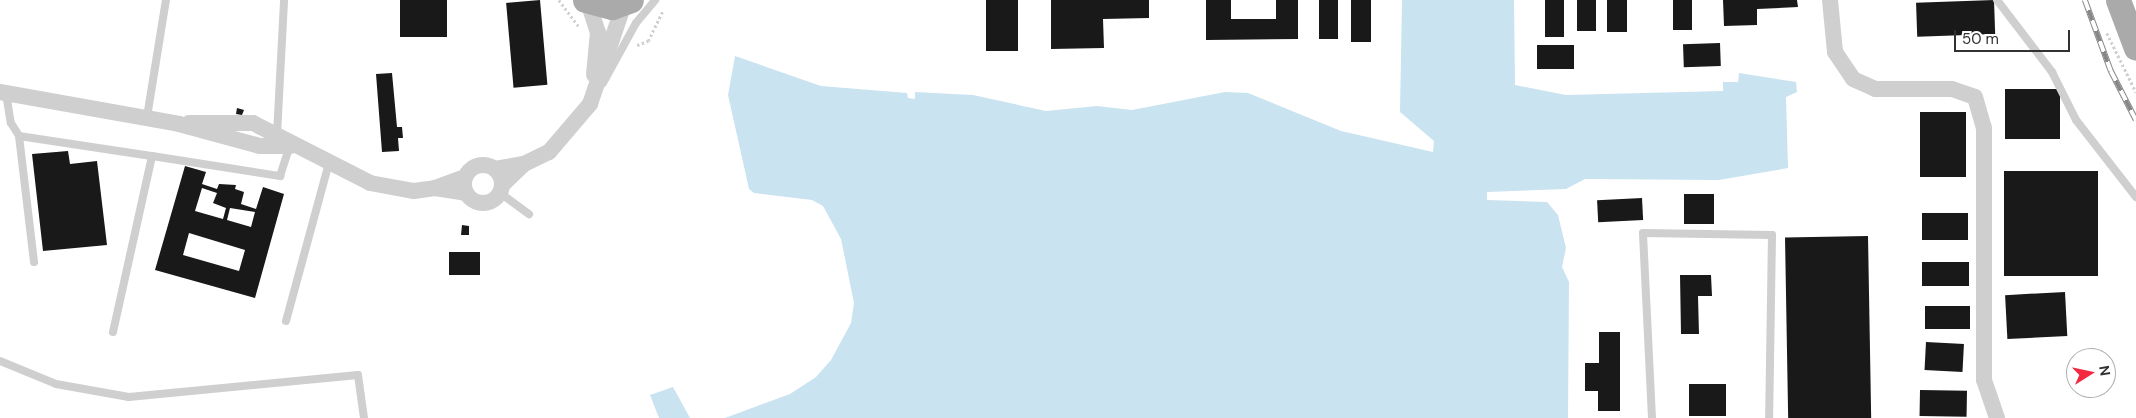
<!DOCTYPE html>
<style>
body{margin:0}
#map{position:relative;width:2136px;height:418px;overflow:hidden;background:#fff;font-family:"DM Sans",sans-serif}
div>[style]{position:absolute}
.water>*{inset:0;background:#cae3f0}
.building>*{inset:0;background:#191919;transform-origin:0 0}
.path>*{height:2.5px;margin-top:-1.25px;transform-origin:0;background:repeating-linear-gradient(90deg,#cfcfcf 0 2.5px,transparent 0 5px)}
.service>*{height:8px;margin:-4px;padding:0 4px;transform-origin:4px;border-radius:4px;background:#cfcfcf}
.minor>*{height:16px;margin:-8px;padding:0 8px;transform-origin:8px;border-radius:8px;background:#cfcfcf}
.minor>.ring{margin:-8px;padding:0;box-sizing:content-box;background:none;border:16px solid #cfcfcf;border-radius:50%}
.primary>*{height:25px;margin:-12.5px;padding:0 12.5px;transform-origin:12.5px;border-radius:12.5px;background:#aaa}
.rail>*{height:5.5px;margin-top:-2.75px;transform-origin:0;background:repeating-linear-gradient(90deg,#fff 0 11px,#878787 0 22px);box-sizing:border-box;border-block:1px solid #878787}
span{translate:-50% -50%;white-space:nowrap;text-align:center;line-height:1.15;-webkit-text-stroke:5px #fff;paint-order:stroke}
.north{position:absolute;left:2066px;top:348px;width:50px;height:50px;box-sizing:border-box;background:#fff;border:1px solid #adadad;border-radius:50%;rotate:80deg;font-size:14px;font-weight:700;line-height:20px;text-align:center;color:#323232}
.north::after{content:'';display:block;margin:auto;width:18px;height:22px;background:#f42840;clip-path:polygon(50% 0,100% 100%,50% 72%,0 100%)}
.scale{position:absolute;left:1954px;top:30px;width:116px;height:22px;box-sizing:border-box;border:2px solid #323232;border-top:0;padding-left:6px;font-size:15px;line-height:18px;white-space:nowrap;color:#323232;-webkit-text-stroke:4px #fff;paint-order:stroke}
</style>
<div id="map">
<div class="water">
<div style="clip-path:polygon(1402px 0,1514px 0,1515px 85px,1566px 95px,1723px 91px,1723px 82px,1738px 82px,1739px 73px,1796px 82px,1797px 92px,1786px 97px,1788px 168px,1719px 180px,1585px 179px,1566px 189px,1487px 192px,1487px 200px,1547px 202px,1558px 215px,1566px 248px,1562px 267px,1569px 282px,1568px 418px,725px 418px,790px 394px,816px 377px,831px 360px,851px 323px,854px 303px,841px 239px,823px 206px,812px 200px,754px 193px,749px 189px,728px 95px,735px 56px,821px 86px,907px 93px,908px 98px,915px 99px,915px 92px,973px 95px,1046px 111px,1097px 106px,1132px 110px,1225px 92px,1248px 93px,1341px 131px,1433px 152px,1434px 141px,1400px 112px)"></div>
<div style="clip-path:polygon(673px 387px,690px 418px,659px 418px,650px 395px)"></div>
</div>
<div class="building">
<div style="left:400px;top:0;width:47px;height:37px"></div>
<div style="left:540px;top:0;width:85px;height:34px;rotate:85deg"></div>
<div style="left:986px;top:0;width:32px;height:51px"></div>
<div style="clip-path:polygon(1051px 0,1149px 0,1149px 18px,1103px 19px,1104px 48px,1051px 49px)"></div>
<div style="clip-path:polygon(1206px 0,1231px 0,1231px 19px,1276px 19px,1276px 0,1298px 0,1298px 39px,1206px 40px)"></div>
<div style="left:1319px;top:0;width:19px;height:39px"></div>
<div style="left:1351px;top:0;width:20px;height:42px"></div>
<div style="left:1545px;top:0;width:19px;height:37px"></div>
<div style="left:1577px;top:0;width:19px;height:31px"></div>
<div style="left:1607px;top:0;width:20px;height:32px"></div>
<div style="left:1673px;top:0;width:19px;height:30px"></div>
<div style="clip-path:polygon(1723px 0,1797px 0,1798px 7px,1757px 9px,1757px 25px,1724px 26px)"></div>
<div style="left:1994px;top:0;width:34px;height:78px;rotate:88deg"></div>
<div style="left:1720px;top:43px;width:23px;height:37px;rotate:88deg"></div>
<div style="left:1574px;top:45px;width:24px;height:37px;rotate:90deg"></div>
<div style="clip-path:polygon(392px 73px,397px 127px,402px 127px,403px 138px,398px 138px,399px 151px,382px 152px,376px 74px)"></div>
<div style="left:2005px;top:89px;width:55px;height:50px"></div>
<div style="clip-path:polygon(237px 108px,244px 110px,242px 115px,236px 114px)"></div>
<div style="left:1920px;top:112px;width:46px;height:65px"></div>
<div style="clip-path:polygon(68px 151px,70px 164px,97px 161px,107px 245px,43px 251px,32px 154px)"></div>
<div style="clip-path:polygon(evenodd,185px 166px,206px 172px,202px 184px,217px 189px,219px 184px,236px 185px,235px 189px,244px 192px,241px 204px,256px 209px,263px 187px,284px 194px,255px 298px,155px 270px,185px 166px,202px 188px,217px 193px,213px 203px,226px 208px,223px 219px,195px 211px,202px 188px,185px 166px,230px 208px,255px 212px,251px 227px,227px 220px,230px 208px,185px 166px,189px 233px,245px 250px,239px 271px,183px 255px,189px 233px)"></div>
<div style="left:2098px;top:171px;width:105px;height:94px;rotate:90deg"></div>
<div style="left:1684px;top:194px;width:30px;height:30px"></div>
<div style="left:1642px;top:198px;width:22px;height:45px;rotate:87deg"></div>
<div style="left:1922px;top:213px;width:46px;height:27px"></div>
<div style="clip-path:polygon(462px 225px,469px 226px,469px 235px,461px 235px)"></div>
<div style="left:1868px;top:236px;width:182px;height:83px;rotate:89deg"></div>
<div style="left:449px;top:252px;width:31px;height:23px"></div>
<div style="left:1922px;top:262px;width:47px;height:24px"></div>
<div style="clip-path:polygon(1680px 275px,1711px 275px,1712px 296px,1698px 296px,1699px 334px,1681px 334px)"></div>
<div style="left:2065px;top:292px;width:44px;height:60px;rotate:87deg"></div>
<div style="left:1925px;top:306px;width:45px;height:23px"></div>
<div style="clip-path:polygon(1599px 332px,1620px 332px,1620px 411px,1598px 411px,1598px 391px,1585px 391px,1585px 363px,1599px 363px)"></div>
<div style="left:1926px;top:342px;width:38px;height:28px;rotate:3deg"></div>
<div style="left:1689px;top:384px;width:37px;height:32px"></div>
<div style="left:1920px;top:390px;width:47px;height:26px;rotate:1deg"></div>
</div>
<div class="path">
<div style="left:559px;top:0;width:34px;rotate:53deg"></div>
<div style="left:2107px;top:33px;width:66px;rotate:63.8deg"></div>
<div style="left:637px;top:45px;width:12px;rotate:-20deg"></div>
<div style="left:648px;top:41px;width:34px;rotate:-64deg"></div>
</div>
<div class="service">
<div style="left:1997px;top:0;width:91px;rotate:52.6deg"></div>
<div style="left:2052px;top:72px;width:54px;rotate:63.4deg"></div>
<div style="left:2076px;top:120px;width:98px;rotate:52.1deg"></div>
<div style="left:603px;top:83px;width:68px;rotate:-61.2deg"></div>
<div style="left:636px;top:23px;width:30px;rotate:-50deg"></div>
<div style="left:6px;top:93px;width:30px;rotate:81deg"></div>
<div style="left:11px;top:123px;width:15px;rotate:58deg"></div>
<div style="left:19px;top:136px;width:134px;rotate:8.6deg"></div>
<div style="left:147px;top:117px;width:119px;rotate:-80.8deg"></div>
<div style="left:277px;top:135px;width:135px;rotate:-87deg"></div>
<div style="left:19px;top:136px;width:127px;rotate:83.2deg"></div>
<div style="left:500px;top:193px;width:36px;rotate:36deg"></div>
<div style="left:286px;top:321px;width:164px;rotate:-74.8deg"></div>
<div style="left:113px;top:332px;width:180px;rotate:-77.5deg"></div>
<div style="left:152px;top:156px;width:130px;rotate:8.9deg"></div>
<div style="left:280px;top:176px;width:32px;rotate:-72deg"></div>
<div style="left:0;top:361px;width:61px;rotate:22.3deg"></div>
<div style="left:56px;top:384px;width:74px;rotate:10.1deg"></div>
<div style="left:129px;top:397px;width:230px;rotate:-5.5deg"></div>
<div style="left:358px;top:375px;width:43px;rotate:82.1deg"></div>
<div style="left:1652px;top:418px;width:185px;rotate:-92.8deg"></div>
<div style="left:1643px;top:233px;width:129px;rotate:0.9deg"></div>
<div style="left:1772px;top:235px;width:183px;rotate:90.9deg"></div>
</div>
<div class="minor">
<div style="left:1830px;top:0;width:52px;rotate:84.5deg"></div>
<div style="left:1835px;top:52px;width:32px;rotate:56deg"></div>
<div style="left:1853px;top:79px;width:24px;rotate:24deg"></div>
<div style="left:1875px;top:89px;width:77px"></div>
<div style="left:1952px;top:89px;width:24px;rotate:19deg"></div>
<div style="left:1975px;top:97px;width:32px;rotate:74deg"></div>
<div style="left:1984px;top:128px;width:252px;rotate:90deg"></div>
<div style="left:1984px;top:380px;width:40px;rotate:71.1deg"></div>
<div style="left:588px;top:2px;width:32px;rotate:72deg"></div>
<div style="left:598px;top:32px;width:43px;rotate:95.3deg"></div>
<div style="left:0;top:92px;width:182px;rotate:10.1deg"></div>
<div style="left:179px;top:124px;width:84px;rotate:15.2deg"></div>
<div style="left:260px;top:146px;width:30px"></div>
<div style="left:189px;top:123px;width:64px"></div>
<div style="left:253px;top:123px;width:131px;rotate:27.1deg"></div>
<div style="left:370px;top:183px;width:45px;rotate:10.3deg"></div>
<div style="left:414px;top:191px;width:21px;rotate:-8deg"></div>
<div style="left:524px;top:164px;width:28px;rotate:-26deg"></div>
<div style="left:549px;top:152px;width:63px;rotate:-49.5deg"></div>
<div style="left:590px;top:104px;width:106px;rotate:-71.2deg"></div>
<div class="ring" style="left:464px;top:165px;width:22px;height:22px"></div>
<div style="left:495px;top:169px;width:29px;rotate:-10deg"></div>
<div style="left:524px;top:164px;width:30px;rotate:136deg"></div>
<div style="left:465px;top:177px;width:32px;rotate:160deg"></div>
<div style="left:435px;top:188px;width:31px;rotate:9deg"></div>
</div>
<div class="primary">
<div style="left:585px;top:0;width:28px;rotate:15deg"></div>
<div style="left:612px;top:7px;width:20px;rotate:-20deg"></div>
<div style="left:2118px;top:0;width:51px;rotate:69.4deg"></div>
</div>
<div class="rail">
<div style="left:2085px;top:0;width:76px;rotate:69.9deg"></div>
<div style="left:2111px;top:71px;width:55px;rotate:63deg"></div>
</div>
<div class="north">N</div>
<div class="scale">50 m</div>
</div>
